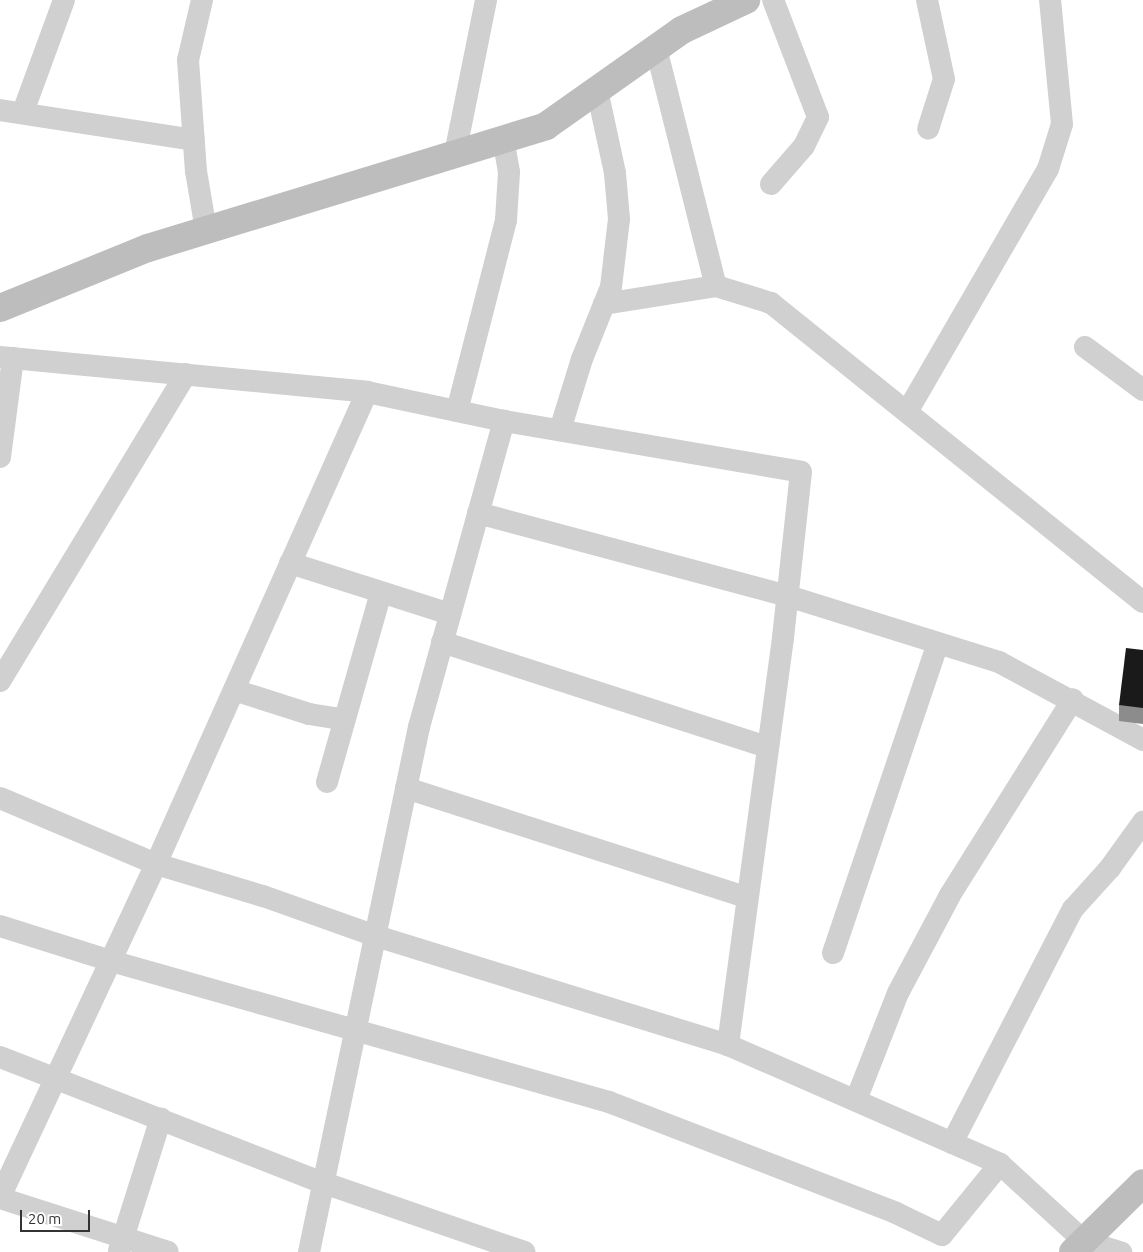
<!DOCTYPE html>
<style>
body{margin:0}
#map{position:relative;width:1143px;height:1252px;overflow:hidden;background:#fff;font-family:Ubuntu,sans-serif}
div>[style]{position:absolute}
.street>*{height:22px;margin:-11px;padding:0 11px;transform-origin:11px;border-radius:11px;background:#d0d0d0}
.secondary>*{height:28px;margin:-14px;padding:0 14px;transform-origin:14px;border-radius:14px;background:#bdbdbd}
.wall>*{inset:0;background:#8c8c8c}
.building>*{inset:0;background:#1a1a1a}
span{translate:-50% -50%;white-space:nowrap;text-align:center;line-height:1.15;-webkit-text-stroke:5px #fff;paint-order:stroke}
.scale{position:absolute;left:20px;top:1210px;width:70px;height:22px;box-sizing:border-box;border:2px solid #333;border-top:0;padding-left:6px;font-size:15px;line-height:18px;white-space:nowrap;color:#333;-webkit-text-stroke:4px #fff;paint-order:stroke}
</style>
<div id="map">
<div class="street">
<div style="left:202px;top:0;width:62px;rotate:103.1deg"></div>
<div style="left:188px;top:60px;width:111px;rotate:85.9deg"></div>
<div style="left:196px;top:171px;width:60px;rotate:80.4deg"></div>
<div style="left:927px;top:0;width:81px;rotate:77.9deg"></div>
<div style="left:944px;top:79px;width:52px;rotate:107.7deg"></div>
<div style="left:656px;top:48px;width:245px;rotate:75.9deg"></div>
<div style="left:0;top:110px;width:196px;rotate:8.8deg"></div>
<div style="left:23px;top:112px;width:119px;rotate:-69.9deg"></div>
<div style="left:455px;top:154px;width:157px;rotate:-78.6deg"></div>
<div style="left:771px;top:184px;width:50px;rotate:-49deg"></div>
<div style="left:804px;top:146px;width:32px;rotate:-64deg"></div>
<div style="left:818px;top:117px;width:125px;rotate:-111deg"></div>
<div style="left:604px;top:304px;width:113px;rotate:-9.1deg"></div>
<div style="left:716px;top:286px;width:58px;rotate:17.2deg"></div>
<div style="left:771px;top:303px;width:477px;rotate:38.8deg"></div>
<div style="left:1085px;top:347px;width:72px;rotate:36.6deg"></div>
<div style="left:0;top:357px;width:369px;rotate:5.4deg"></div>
<div style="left:367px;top:392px;width:140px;rotate:12deg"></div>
<div style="left:504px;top:421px;width:301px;rotate:9.7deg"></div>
<div style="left:801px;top:472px;width:167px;rotate:96.2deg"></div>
<div style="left:783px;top:638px;width:411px;rotate:97.7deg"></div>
<div style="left:457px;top:411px;width:197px;rotate:-75.6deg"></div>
<div style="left:506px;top:220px;width:48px;rotate:-86.4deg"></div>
<div style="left:509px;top:172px;width:34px;rotate:-100deg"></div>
<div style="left:907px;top:412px;width:281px;rotate:-59.9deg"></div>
<div style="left:1048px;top:169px;width:47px;rotate:-72.7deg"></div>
<div style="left:1062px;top:124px;width:125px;rotate:-95.5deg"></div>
<div style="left:560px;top:430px;width:74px;rotate:-72.8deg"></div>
<div style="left:582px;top:359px;width:78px;rotate:-68.1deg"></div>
<div style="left:611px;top:287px;width:68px;rotate:-83.3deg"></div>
<div style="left:619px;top:219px;width:46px;rotate:-95deg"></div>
<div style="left:615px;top:173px;width:85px;rotate:-102.2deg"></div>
<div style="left:0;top:457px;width:100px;rotate:-82.5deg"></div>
<div style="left:478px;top:513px;width:321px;rotate:15deg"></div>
<div style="left:788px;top:596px;width:221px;rotate:17.4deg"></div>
<div style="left:999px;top:662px;width:164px;rotate:28.4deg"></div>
<div style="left:290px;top:563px;width:168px;rotate:17.7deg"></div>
<div style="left:442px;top:642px;width:342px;rotate:17.9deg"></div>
<div style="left:0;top:681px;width:359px;rotate:-58.8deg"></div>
<div style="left:234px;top:690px;width:79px;rotate:17.7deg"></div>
<div style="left:309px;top:714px;width:36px;rotate:9deg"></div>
<div style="left:327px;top:782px;width:197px;rotate:-74.1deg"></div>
<div style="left:406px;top:788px;width:357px;rotate:17.8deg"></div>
<div style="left:0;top:798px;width:169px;rotate:22.9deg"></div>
<div style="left:156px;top:864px;width:112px;rotate:16.7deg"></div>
<div style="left:263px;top:896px;width:120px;rotate:19.5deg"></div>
<div style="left:376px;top:936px;width:368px;rotate:17.2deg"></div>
<div style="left:728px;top:1045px;width:297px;rotate:23.6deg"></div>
<div style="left:1000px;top:1164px;width:114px;rotate:42.5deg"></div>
<div style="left:1084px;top:1241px;width:39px;rotate:17deg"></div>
<div style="left:0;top:926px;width:116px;rotate:17.5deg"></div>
<div style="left:111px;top:961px;width:518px;rotate:15.81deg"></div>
<div style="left:609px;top:1102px;width:308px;rotate:21.1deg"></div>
<div style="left:896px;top:1213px;width:51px;rotate:25.6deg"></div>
<div style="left:942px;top:1235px;width:92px;rotate:-50.8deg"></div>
<div style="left:833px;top:953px;width:327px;rotate:-71.3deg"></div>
<div style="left:0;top:1057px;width:348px;rotate:21.3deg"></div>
<div style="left:324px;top:1183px;width:212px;rotate:19deg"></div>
<div style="left:856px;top:1100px;width:115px;rotate:-68.6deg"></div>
<div style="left:898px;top:993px;width:111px;rotate:-62deg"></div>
<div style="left:950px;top:895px;width:231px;rotate:-57.9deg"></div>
<div style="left:952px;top:1143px;width:263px;rotate:-62.7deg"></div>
<div style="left:1073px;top:909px;width:55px;rotate:-47.9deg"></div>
<div style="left:1110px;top:868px;width:57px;rotate:-54.3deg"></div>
<div style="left:0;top:1197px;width:368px;rotate:-64.9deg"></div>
<div style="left:156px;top:864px;width:517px;rotate:-65.91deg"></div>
<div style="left:0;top:1198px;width:176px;rotate:17.8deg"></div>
<div style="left:119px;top:1251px;width:139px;rotate:-72.5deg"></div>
<div style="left:309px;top:1252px;width:536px;rotate:-78.17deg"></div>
<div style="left:419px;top:727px;width:318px;rotate:-74.5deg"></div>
</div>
<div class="secondary">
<div style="left:0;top:308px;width:160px;rotate:-22.1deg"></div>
<div style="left:148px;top:248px;width:416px;rotate:-17deg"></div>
<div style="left:546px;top:126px;width:166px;rotate:-35.2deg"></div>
<div style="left:682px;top:30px;width:71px;rotate:-25.1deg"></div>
<div style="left:1073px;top:1252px;width:98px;rotate:-44.6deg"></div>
</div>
<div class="wall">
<div style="clip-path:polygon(1143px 650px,1143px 724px,1119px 721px,1119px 705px)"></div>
</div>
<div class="building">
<div style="clip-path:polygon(1126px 648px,1143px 650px,1143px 708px,1119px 705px)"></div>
</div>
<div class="scale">20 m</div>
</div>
